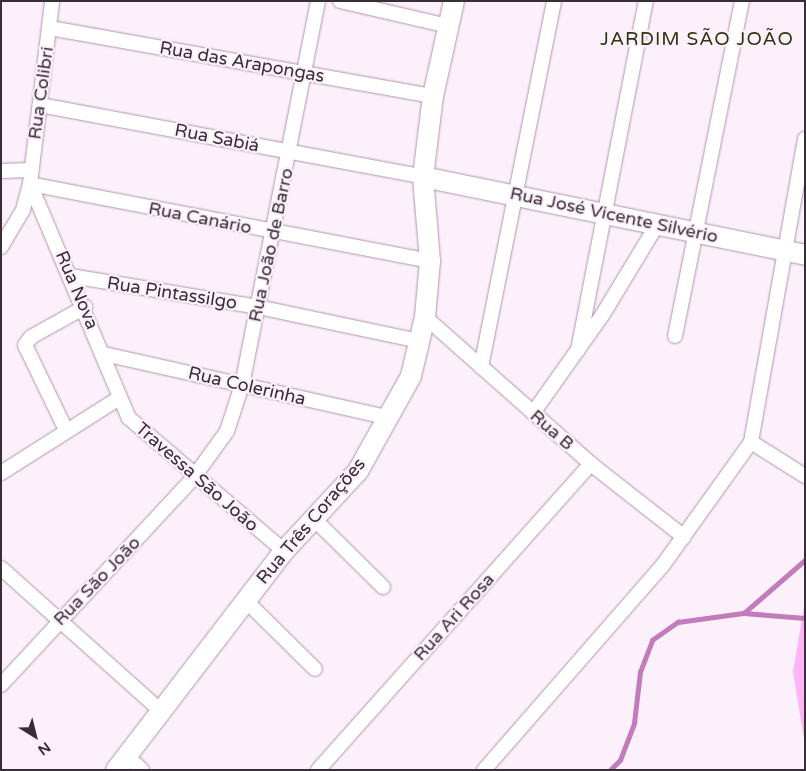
<!DOCTYPE html>
<meta charset="utf-8">
<style>
body{margin:0}
#map{position:relative;width:806px;height:771px;overflow:hidden;background:#fcf1fb;font-family:"Varela Round",sans-serif}
div>[style]{position:absolute}
.green>*{inset:0;background:#feb5f7}
.stream>*{height:4.5px;margin:-2.25px;padding:0 2.25px;transform-origin:2.25px;border-radius:2.25px;background:#c27cbc}
.roads{filter:drop-shadow(0 0 1px #b096ad) drop-shadow(0 0 1px #b096ad)}
.street>*{height:14px;margin:-7px;padding:0 7px;transform-origin:7px;border-radius:7px;background:#fff}
.secondary>*{height:20px;margin:-10px;padding:0 10px;transform-origin:10px;border-radius:10px;background:#fff}
span{translate:-50% -50%;white-space:nowrap;text-align:center;line-height:1.15;-webkit-text-stroke:4.5px #fcf1fb;paint-order:stroke}
.street-label{font-size:18px;color:#382e37}
.neighbourhood-label{font-size:19px;color:#2e360f;letter-spacing:1px}
.frame{position:absolute;inset:0;border:2px solid #382e37;pointer-events:none}
.north{position:absolute;left:10px;top:711px;width:50px;height:50px;-webkit-text-stroke:4px #fcf1fb;paint-order:stroke;rotate:144deg;font-size:14px;font-weight:700;line-height:20px;text-align:center;color:#382e37}
.north::after{content:'';display:block;margin:auto;width:18px;height:22px;background:#382e37;clip-path:polygon(50% 0,100% 100%,50% 72%,0 100%)}
</style>
<div id="map">
<div class="green">
<div style="clip-path:polygon(805px 601px,805px 745px,793px 672px)"></div>
</div>
<div class="stream">
<div style="left:744px;top:613px;width:61px;rotate:4.7deg"></div>
<div style="left:610px;top:770px;width:14px;rotate:-45deg"></div>
<div style="left:620px;top:760px;width:40px;rotate:-69deg"></div>
<div style="left:634px;top:723px;width:51px;rotate:-83.3deg"></div>
<div style="left:640px;top:672px;width:34px;rotate:-69deg"></div>
<div style="left:652px;top:640px;width:32px;rotate:-35deg"></div>
<div style="left:678px;top:622px;width:67px;rotate:-7.8deg"></div>
<div style="left:744px;top:613px;width:81px;rotate:-41deg"></div>
</div>
<div class="roads">
<div class="street">
<div style="left:340px;top:1px;width:111px;rotate:13deg"></div>
<div style="left:50px;top:28px;width:389px;rotate:10.1deg"></div>
<div style="left:40px;top:105px;width:390px;rotate:10.6deg"></div>
<div style="left:1px;top:171px;width:29px;rotate:-2deg"></div>
<div style="left:30px;top:184px;width:254px;rotate:67.1deg"></div>
<div style="left:129px;top:418px;width:204px;rotate:40.6deg"></div>
<div style="left:30px;top:184px;width:407px;rotate:10.9deg"></div>
<div style="left:1px;top:247px;width:43px;rotate:-59.3deg"></div>
<div style="left:23px;top:210px;width:27px;rotate:-75deg"></div>
<div style="left:30px;top:184px;width:184px;rotate:-83.1deg"></div>
<div style="left:71px;top:276px;width:190px;rotate:9.4deg"></div>
<div style="left:258px;top:307px;width:166px;rotate:11.9deg"></div>
<div style="left:425px;top:317px;width:222px;rotate:41.5deg"></div>
<div style="left:591px;top:464px;width:118px;rotate:38.1deg"></div>
<div style="left:675px;top:336px;width:342px;rotate:-78.7deg"></div>
<div style="left:578px;top:350px;width:356px;rotate:-79deg"></div>
<div style="left:104px;top:354px;width:293px;rotate:12.6deg"></div>
<div style="left:481px;top:367px;width:373px;rotate:-78.7deg"></div>
<div style="left:533px;top:413px;width:121px;rotate:-54.7deg"></div>
<div style="left:603px;top:314px;width:104px;rotate:-58.8deg"></div>
<div style="left:66px;top:430px;width:94px;rotate:-115.8deg"></div>
<div style="left:25px;top:345px;width:10px;rotate:-53deg"></div>
<div style="left:31px;top:337px;width:62px;rotate:-29.1deg"></div>
<div style="left:751px;top:442px;width:64px;rotate:32.2deg"></div>
<div style="left:1px;top:473px;width:140px;rotate:-32.4deg"></div>
<div style="left:314px;top:519px;width:97px;rotate:44.6deg"></div>
<div style="left:1px;top:568px;width:217px;rotate:41.8deg"></div>
<div style="left:245px;top:600px;width:98px;rotate:44.6deg"></div>
<div style="left:1px;top:685px;width:284px;rotate:-47.1deg"></div>
<div style="left:194px;top:477px;width:57px;rotate:-54.3deg"></div>
<div style="left:227px;top:431px;width:48px;rotate:-71.9deg"></div>
<div style="left:242px;top:385px;width:391px;rotate:-78.8deg"></div>
<div style="left:128px;top:757px;width:19px;rotate:43deg"></div>
<div style="left:318px;top:770px;width:410px;rotate:-48.3deg"></div>
<div style="left:484px;top:770px;width:272px;rotate:-48.9deg"></div>
<div style="left:663px;top:565px;width:151px;rotate:-54.4deg"></div>
<div style="left:751px;top:442px;width:308px;rotate:-79.9deg"></div>
</div>
<div class="secondary">
<div style="left:423px;top:177px;width:390px;rotate:11.5deg"></div>
<div style="left:116px;top:770px;width:276px;rotate:-52.5deg"></div>
<div style="left:284px;top:551px;width:109px;rotate:-47.2deg"></div>
<div style="left:358px;top:471px;width:109px;rotate:-60.8deg"></div>
<div style="left:411px;top:376px;width:61px;rotate:-76.7deg"></div>
<div style="left:425px;top:317px;width:56px;rotate:-84.9deg"></div>
<div style="left:430px;top:261px;width:84px;rotate:-94.8deg"></div>
<div style="left:423px;top:177px;width:82px;rotate:-83deg"></div>
<div style="left:433px;top:96px;width:97px;rotate:-77.5deg"></div>
</div>
</div>
<div class="street-label">
<span style="left:242px;top:62px;rotate:10deg">Rua das Arapongas</span>
<span style="left:41px;top:93px;rotate:-82deg">Rua Colibri</span>
<span style="left:217px;top:138px;rotate:11deg">Rua Sabiá</span>
<span style="left:614px;top:215px;rotate:12deg">Rua José Vicente Silvério</span>
<span style="left:200px;top:218px;rotate:11deg">Rua Canário</span>
<span style="left:271px;top:245px;rotate:-78deg">Rua João de Barro</span>
<span style="left:77px;top:290px;rotate:67deg">Rua Nova</span>
<span style="left:172px;top:293px;rotate:9deg">Rua Pintassilgo</span>
<span style="left:247px;top:386px;rotate:13deg">Rua Colerinha</span>
<span style="left:552px;top:430px;rotate:41deg">Rua B</span>
<span style="left:197px;top:477px;rotate:41deg">Travessa São João</span>
<span style="left:311px;top:521px;rotate:-50deg">Rua Três Corações</span>
<span style="left:97px;top:581px;rotate:-46deg">Rua São João</span>
<span style="left:454px;top:617px;rotate:-48deg">Rua Ari Rosa</span>
</div>
<div class="neighbourhood-label">
<span style="left:697px;top:40px">JARDIM SÃO JOÃO</span>
</div>
<div class="frame"></div>
<div class="north">N</div>
</div>
